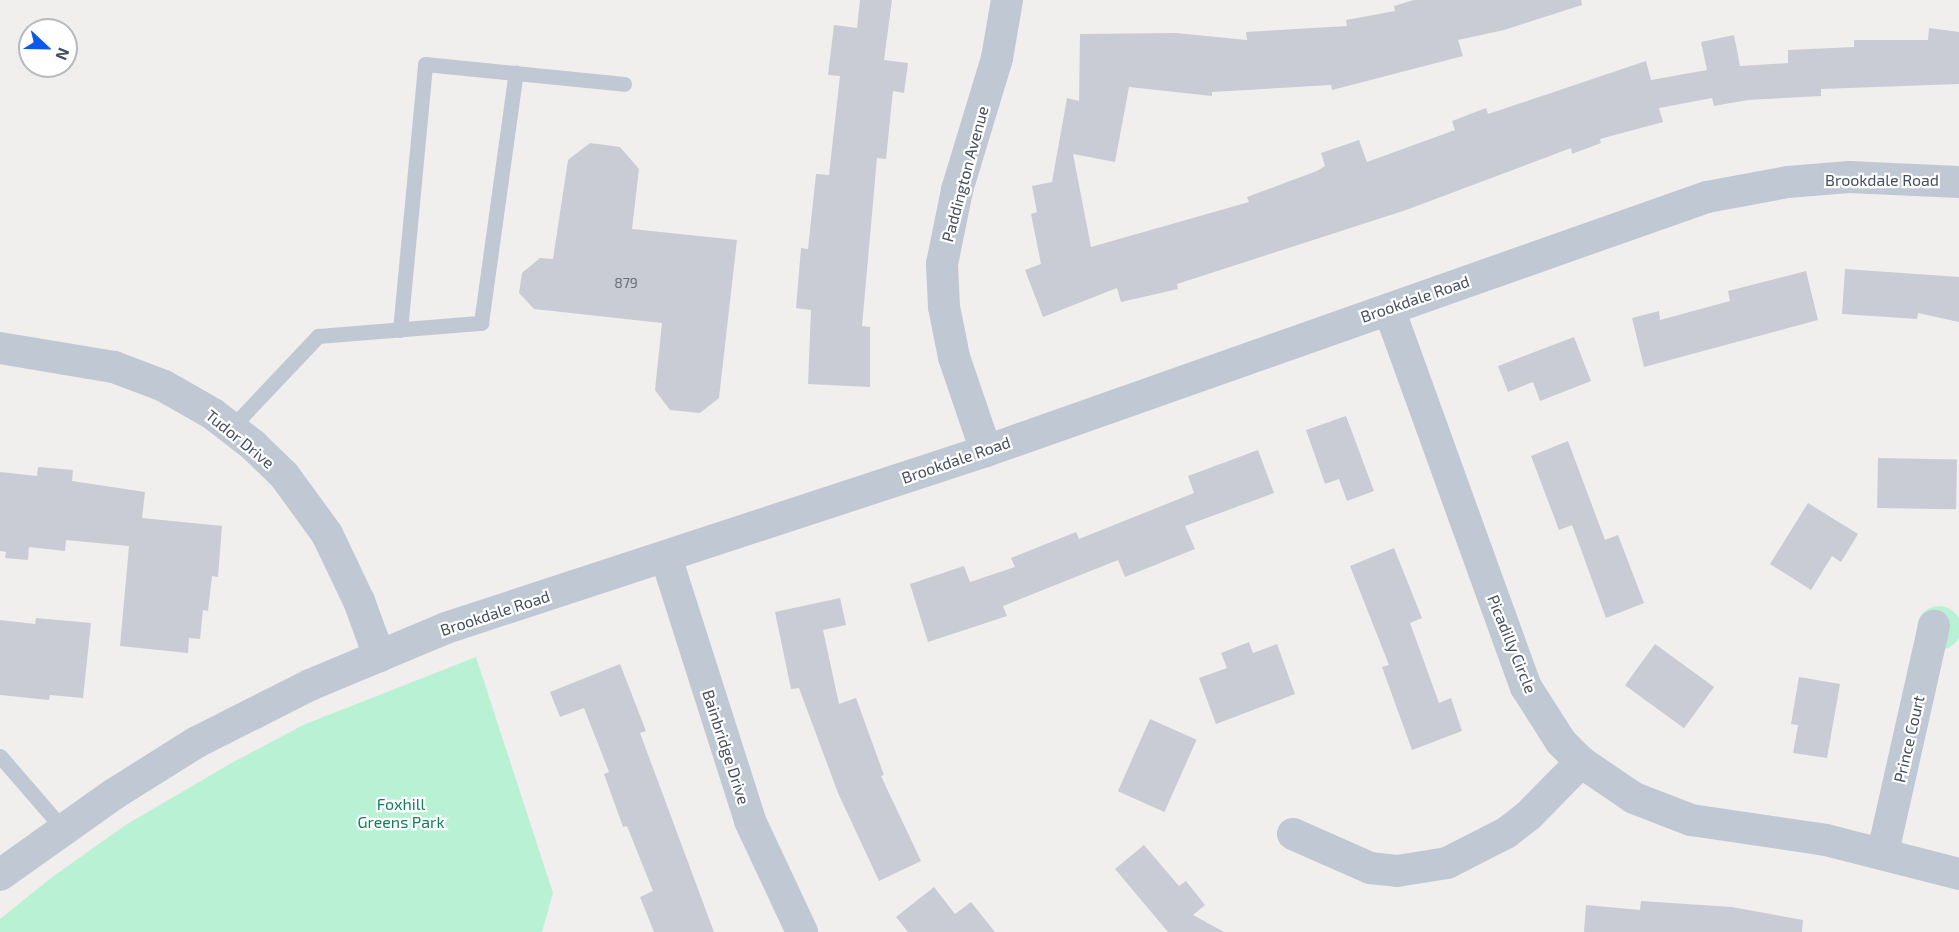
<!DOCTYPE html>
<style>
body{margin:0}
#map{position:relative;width:1959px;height:932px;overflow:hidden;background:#f1eeee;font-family:"Exo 2",sans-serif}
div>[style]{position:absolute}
.green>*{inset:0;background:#b9f1d5}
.round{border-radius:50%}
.building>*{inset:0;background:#c9ccd4;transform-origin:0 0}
.service>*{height:15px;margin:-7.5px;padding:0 7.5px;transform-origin:7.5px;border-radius:7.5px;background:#c0c8d4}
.minor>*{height:32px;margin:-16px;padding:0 16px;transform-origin:16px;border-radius:16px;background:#c0c8d4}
span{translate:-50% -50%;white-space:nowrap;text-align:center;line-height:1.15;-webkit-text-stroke:4.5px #fff;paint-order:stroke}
.number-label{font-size:14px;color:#666e7a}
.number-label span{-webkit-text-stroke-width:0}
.street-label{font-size:16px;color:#454f5c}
.park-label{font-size:16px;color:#118256}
.north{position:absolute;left:18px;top:18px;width:60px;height:60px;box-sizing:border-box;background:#fff;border:2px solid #b5b9be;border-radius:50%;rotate:112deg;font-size:16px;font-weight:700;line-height:24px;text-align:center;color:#454f5c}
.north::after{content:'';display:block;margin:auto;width:21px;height:27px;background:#0e57ea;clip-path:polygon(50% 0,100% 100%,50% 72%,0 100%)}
</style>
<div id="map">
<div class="green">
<div class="round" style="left:1917px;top:606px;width:44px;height:44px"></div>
<div style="clip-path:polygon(476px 657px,553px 893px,542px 932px,0 932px,0 919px,51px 878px,124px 826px,228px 765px,303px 725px)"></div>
</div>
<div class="building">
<div style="clip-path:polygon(860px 0,892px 0,884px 60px,908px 63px,904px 93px,893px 91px,886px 159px,877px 158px,862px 326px,870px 327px,870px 387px,808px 384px,811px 310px,796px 308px,801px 248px,808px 249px,816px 174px,829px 175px,840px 76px,828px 75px,834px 25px,857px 28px)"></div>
<div style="clip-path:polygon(1414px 0,1581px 0,1582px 5px,1504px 30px,1458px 40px,1463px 56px,1332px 90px,1331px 85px,1212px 92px,1212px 96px,1129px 87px,1115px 162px,1073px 154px,1091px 247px,1249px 202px,1247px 197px,1317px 171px,1325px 166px,1321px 153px,1359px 140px,1367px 162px,1455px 130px,1452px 121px,1486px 108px,1488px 114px,1646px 61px,1651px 80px,1707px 70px,1701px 42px,1734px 35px,1740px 66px,1788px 63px,1788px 50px,1854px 47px,1854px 40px,1928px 40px,1929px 28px,1959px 32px,1959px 84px,1821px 89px,1821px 96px,1748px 100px,1714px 106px,1712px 98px,1659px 108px,1663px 122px,1600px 139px,1601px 143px,1572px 154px,1571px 148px,1406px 210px,1177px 284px,1178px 289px,1121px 302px,1117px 288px,1043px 317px,1025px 270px,1041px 264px,1031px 214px,1037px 212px,1032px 186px,1052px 182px,1067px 98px,1079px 101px,1080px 34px,1176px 33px,1247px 40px,1246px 32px,1347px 26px,1346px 20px,1395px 11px,1394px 6px)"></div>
<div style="clip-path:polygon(590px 143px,620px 147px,639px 169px,632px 229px,737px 240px,719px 398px,700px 413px,670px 410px,655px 390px,662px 323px,534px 309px,519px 293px,522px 273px,540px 258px,553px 259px,568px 160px)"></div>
<div style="clip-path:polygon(1845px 269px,1959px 277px,1959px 322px,1918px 313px,1917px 319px,1842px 314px)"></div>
<div style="clip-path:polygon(1806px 271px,1818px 320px,1644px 367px,1632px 318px,1659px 311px,1660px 320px,1730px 301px,1728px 291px)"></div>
<div style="clip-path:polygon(1574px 337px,1591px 381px,1540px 401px,1533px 382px,1508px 392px,1498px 366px)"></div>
<div style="clip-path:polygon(1346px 416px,1374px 491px,1347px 501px,1339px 479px,1325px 484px,1306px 430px)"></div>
<div style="clip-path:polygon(1568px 441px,1605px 540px,1618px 535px,1644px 603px,1606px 618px,1572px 525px,1559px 530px,1531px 456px)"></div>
<div style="clip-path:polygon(1258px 450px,1274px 493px,1185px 526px,1195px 549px,1125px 577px,1118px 560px,1003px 606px,1007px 616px,928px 642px,910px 584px,964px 566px,970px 582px,1015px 567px,1011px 558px,1076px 532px,1079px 539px,1194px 493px,1188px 476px)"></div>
<div style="left:1878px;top:458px;width:79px;height:50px;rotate:1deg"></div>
<div style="clip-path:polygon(38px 467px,73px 470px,72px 481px,145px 492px,142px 518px,222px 526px,218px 577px,212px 576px,208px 611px,203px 610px,200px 639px,189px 638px,188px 653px,120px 646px,129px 546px,66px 540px,65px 551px,29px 547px,28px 560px,5px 558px,6px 552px,0 551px,0 472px,37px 476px)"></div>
<div style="clip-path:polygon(1808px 503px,1858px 534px,1841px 562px,1832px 556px,1811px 590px,1770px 564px)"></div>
<div style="clip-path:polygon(1394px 548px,1422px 618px,1410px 623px,1439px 703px,1451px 698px,1462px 731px,1412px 750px,1382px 667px,1389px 665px,1350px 566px)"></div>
<div style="clip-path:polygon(840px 598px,846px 625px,823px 630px,839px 704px,856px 698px,884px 775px,881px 776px,921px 861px,879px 881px,838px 793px,799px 688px,791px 689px,775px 612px)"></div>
<div style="clip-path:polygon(36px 618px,91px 623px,83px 698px,50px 695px,49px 700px,0 695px,0 620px,35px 624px)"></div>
<div style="clip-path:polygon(1249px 642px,1253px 653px,1277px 644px,1295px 694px,1216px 724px,1199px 678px,1227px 668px,1221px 653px)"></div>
<div style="left:1655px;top:644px;width:73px;height:51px;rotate:36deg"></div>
<div style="clip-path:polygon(620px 664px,646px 731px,640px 733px,714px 932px,654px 932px,640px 897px,653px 891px,627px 826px,623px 827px,604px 774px,609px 772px,584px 708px,560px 717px,550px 692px)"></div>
<div style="clip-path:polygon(1799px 677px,1840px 684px,1827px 758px,1793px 753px,1798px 725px,1791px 724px)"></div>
<div style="left:1150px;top:719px;width:51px;height:79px;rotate:24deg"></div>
<div style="clip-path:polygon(1144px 845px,1179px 886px,1186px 881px,1205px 905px,1193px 915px,1224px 932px,1168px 932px,1115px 869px)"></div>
<div style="clip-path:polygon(934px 887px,955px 914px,971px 902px,995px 932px,908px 932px,896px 917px)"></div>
<div style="clip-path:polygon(1641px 901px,1732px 907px,1803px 920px,1802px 932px,1584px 932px,1586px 905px,1640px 910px)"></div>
</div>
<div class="service">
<div style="left:400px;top:330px;width:267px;rotate:-84.6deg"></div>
<div style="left:425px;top:64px;width:200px;rotate:5.7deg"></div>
<div style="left:231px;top:428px;width:127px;rotate:-46.6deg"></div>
<div style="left:318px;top:336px;width:164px;rotate:-4.6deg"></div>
<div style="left:481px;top:323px;width:253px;rotate:-82.1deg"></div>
<div style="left:0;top:756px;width:96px;rotate:49.2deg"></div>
</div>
<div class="minor">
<div style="left:1389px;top:309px;width:402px;rotate:70.1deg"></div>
<div style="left:1526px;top:687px;width:65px;rotate:57.5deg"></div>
<div style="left:1561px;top:742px;width:28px;rotate:45deg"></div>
<div style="left:1581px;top:762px;width:64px;rotate:34.2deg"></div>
<div style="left:1634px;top:798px;width:61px;rotate:21.1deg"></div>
<div style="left:1691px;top:820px;width:136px;rotate:8.4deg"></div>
<div style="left:1826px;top:840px;width:137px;rotate:14.3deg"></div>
<div style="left:0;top:348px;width:116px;rotate:9.5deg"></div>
<div style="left:114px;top:367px;width:53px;rotate:20.8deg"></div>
<div style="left:164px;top:386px;width:56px;rotate:29.7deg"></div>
<div style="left:213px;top:414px;width:51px;rotate:37.8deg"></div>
<div style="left:253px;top:445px;width:43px;rotate:44.1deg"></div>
<div style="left:284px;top:475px;width:73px;rotate:53.9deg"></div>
<div style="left:327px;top:534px;width:74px;rotate:64.5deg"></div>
<div style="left:359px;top:601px;width:59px;rotate:70deg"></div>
<div style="left:986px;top:451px;width:99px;rotate:-108.8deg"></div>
<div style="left:954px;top:357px;width:51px;rotate:-101.3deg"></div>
<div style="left:944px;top:307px;width:43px;rotate:-92.7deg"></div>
<div style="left:942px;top:264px;width:76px;rotate:-78.5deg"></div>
<div style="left:957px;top:190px;width:138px;rotate:-73.1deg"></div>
<div style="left:997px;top:58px;width:59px;rotate:-80.2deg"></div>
<div style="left:666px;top:557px;width:277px;rotate:72.3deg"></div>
<div style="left:750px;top:821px;width:123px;rotate:64.9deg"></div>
<div style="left:1293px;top:834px;width:84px;rotate:23.8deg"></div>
<div style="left:1370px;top:868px;width:27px;rotate:6deg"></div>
<div style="left:1397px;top:871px;width:51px;rotate:-9.1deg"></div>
<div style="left:1447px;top:863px;width:66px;rotate:-27deg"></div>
<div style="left:1506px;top:833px;width:28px;rotate:-38deg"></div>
<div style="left:1528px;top:816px;width:76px;rotate:-45.5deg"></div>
<div style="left:1883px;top:852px;width:232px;rotate:-77.3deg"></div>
<div style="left:0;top:875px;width:140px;rotate:-35.4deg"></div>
<div style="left:114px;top:794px;width:98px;rotate:-32.1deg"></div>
<div style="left:197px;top:742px;width:127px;rotate:-26.8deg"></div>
<div style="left:310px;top:685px;width:147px;rotate:-22.7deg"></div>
<div style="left:446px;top:628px;width:568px;rotate:-18.15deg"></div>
<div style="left:986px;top:451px;width:764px;rotate:-19.41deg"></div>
<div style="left:1707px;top:197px;width:82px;rotate:-10.5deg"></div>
<div style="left:1788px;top:182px;width:61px;rotate:-4.7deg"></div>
<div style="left:1849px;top:177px;width:110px;rotate:2.6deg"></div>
</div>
<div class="number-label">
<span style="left:626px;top:283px">879</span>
</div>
<div class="street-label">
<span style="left:965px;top:174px;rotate:-75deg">Paddington Avenue</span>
<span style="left:1882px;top:180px">Brookdale Road</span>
<span style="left:1415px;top:299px;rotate:-19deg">Brookdale Road</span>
<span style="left:240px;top:439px;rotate:39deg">Tudor Drive</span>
<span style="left:956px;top:460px;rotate:-19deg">Brookdale Road</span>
<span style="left:495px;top:613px;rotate:-18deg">Brookdale Road</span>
<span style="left:1512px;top:644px;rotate:68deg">Picadilly Circle</span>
<span style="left:1909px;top:739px;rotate:-77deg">Prince Court</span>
<span style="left:726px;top:747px;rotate:72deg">Bainbridge Drive</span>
</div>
<div class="park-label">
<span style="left:401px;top:813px">Foxhill<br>Greens Park</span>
</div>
<div class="north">N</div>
</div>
